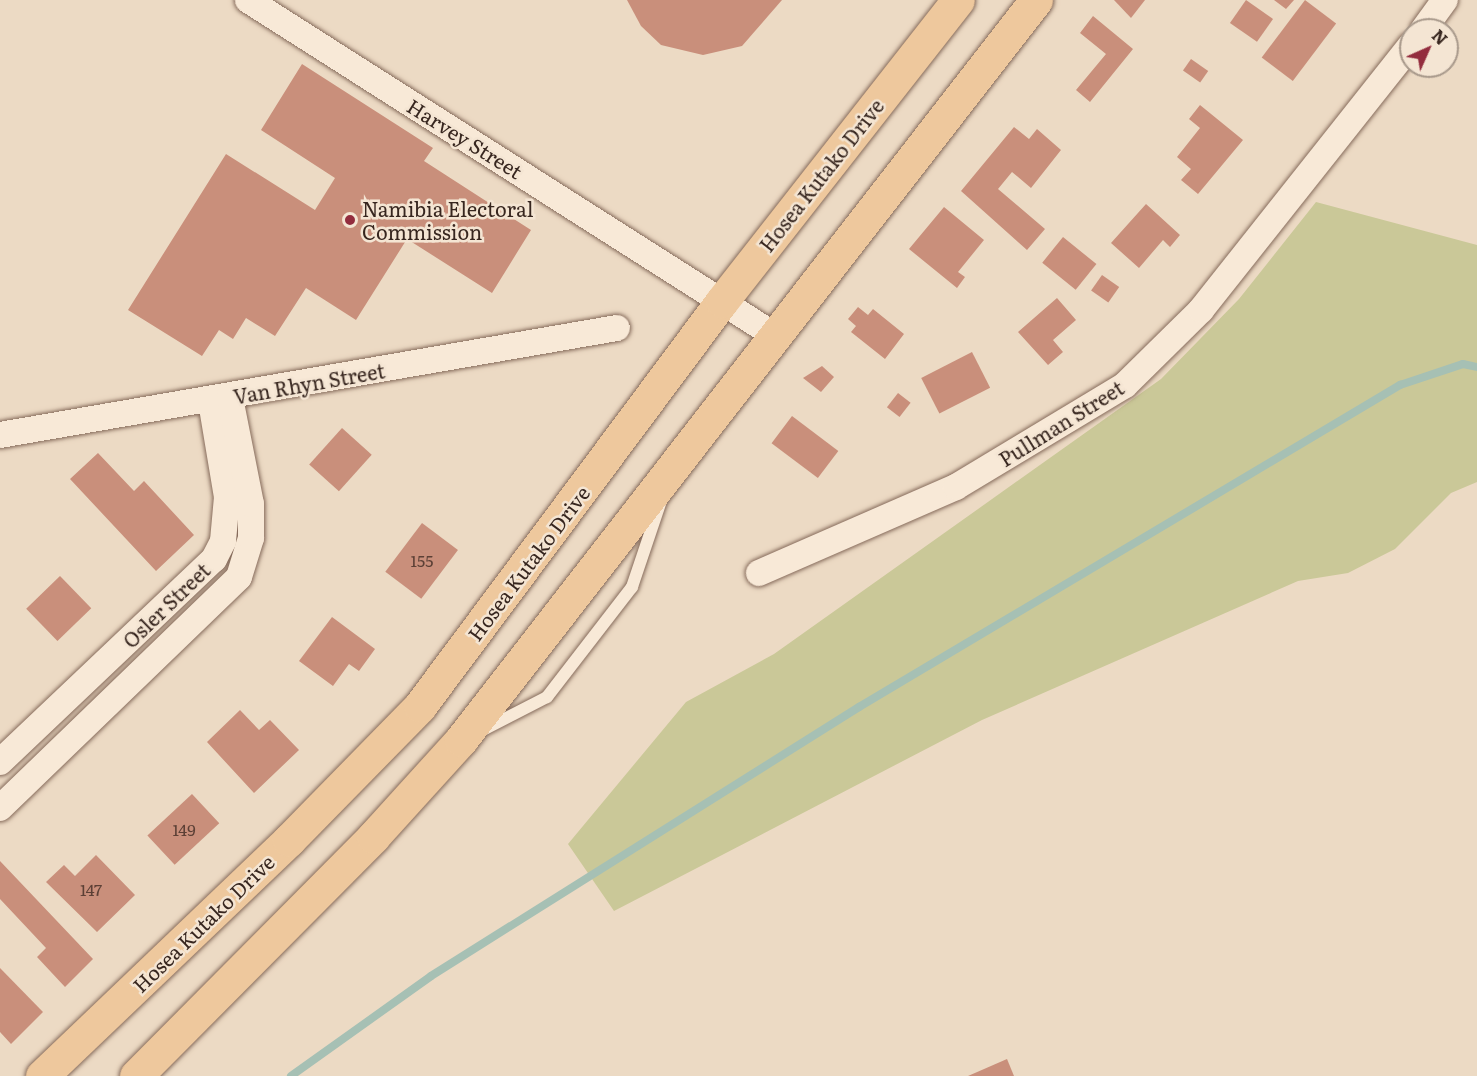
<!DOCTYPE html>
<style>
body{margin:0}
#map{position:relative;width:1477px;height:1076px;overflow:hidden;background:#ecdac4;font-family:Literata,serif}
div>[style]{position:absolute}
.green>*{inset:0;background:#cac898}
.stream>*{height:8px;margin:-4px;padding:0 4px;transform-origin:4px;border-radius:4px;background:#a6c0b4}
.building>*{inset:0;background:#c98f7b;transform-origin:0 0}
.roads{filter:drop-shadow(0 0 2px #866b5b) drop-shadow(0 0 2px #866b5b)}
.lane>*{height:12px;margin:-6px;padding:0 6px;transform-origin:6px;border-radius:6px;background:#f8e9d7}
.street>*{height:26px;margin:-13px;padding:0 13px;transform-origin:13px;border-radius:13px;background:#f8e9d7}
.primary>*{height:33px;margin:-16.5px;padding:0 16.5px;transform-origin:16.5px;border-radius:16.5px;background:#eec89d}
.dots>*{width:16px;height:16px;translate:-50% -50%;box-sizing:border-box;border:3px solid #f4e5d3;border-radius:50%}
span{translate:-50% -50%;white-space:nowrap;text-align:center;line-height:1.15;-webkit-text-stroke:5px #f4e5d3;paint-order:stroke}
.number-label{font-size:16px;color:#5c4036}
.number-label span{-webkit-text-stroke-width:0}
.street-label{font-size:20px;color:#37261f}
.poi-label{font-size:20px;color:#37261f}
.left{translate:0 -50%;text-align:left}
.north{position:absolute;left:1399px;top:18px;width:60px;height:60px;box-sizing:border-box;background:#f4e5d3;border:2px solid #a8998b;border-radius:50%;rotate:45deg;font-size:16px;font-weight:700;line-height:24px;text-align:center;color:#37261f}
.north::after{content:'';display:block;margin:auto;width:21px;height:27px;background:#932d3e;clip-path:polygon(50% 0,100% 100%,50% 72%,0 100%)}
</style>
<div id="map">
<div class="green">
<div style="clip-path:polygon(1316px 202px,1477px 245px,1477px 482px,1451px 493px,1395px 549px,1348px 573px,1298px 581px,982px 720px,614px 911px,568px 844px,686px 702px,774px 654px,1161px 379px,1239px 299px)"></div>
</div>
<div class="stream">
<div style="left:291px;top:1076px;width:172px;rotate:-35.5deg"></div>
<div style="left:431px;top:976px;width:506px;rotate:-32.15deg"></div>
<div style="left:859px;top:707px;width:630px;rotate:-30.76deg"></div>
<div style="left:1400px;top:385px;width:66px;rotate:-18.4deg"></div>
<div style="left:1463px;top:364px;width:14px;rotate:12deg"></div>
</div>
<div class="building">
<div style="clip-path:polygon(627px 0,782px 0,742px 46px,703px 55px,661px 45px,641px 26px)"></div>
<div style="clip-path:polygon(1114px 0,1145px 0,1131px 18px)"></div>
<div style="left:1246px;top:0;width:33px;height:28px;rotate:35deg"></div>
<div style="clip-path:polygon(1274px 0,1294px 0,1286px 9px)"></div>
<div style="left:1305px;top:0;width:39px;height:72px;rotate:37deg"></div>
<div style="clip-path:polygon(1093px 16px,1133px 49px,1090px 102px,1076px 90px,1106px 54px,1080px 33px)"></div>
<div style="left:1191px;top:59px;width:21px;height:14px;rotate:35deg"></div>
<div style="clip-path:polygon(302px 64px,433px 148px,424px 161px,531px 230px,492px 293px,407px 239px,356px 320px,306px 288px,275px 336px,246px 318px,233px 339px,219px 330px,202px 356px,128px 310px,226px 154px,315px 210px,335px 178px,261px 130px)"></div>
<div style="clip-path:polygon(1200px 105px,1243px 140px,1198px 194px,1181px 180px,1191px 169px,1177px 157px,1200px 128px,1189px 119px)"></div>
<div style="clip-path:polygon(1014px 127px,1029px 139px,1037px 129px,1061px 150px,1031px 188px,1012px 172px,998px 189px,1045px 229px,1027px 250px,961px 191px)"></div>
<div style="clip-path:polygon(1146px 204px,1180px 235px,1170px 247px,1163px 240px,1139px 268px,1111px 243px)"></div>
<div style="clip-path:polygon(944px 207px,984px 240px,958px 272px,965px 277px,957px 288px,909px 249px)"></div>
<div style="left:1063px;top:237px;width:43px;height:33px;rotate:39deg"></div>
<div style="left:1102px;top:275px;width:21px;height:19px;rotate:35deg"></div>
<div style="clip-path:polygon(1057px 298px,1076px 320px,1053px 340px,1063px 352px,1048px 365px,1018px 332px)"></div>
<div style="clip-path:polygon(858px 307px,868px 315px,873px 309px,904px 334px,885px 359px,851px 332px,856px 326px,848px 319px)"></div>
<div style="left:972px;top:352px;width:40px;height:57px;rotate:63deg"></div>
<div style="clip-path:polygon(822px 366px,834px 377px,821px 392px,803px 378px)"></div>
<div style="left:898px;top:393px;width:16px;height:18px;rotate:38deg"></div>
<div style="left:792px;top:416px;width:58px;height:34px;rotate:37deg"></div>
<div style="left:342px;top:428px;width:40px;height:49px;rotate:42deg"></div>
<div style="clip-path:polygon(98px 453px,134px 491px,144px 481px,194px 535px,156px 571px,70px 479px)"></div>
<div style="left:422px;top:523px;width:45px;height:61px;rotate:37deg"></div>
<div style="left:60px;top:576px;width:45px;height:47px;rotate:46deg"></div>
<div style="clip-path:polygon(332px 617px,375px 649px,359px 671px,349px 664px,333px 686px,299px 661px)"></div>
<div style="clip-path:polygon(240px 710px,259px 730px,270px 720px,299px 750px,254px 793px,207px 742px)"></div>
<div style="left:192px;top:794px;width:40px;height:61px;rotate:47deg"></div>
<div style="clip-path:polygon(96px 855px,135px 895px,97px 932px,46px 882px,64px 865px,75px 876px)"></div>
<div style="clip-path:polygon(0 861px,93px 959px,65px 987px,37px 957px,46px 948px,0 899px)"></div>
<div style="clip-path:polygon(0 968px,43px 1012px,11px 1044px,0 1032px)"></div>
<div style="clip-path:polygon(1007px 1059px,1014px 1076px,968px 1076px)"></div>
</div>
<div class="roads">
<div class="lane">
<div style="left:479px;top:732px;width:76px;rotate:-27.2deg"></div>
<div style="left:547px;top:697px;width:139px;rotate:-52.3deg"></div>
<div style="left:632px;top:587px;width:91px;rotate:-71.4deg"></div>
</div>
<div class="street">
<div style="left:248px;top:0;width:624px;rotate:32.49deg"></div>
<div style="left:1423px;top:30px;width:37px;rotate:-54deg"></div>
<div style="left:0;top:435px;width:626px;rotate:-9.84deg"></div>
<div style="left:759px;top:573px;width:215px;rotate:-23.6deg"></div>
<div style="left:956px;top:487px;width:197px;rotate:-31.1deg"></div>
<div style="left:1125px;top:385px;width:107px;rotate:-44.6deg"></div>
<div style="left:1201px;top:310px;width:338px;rotate:-51.6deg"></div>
<div style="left:0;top:762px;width:295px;rotate:-43.5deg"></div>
<div style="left:214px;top:559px;width:20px;rotate:-63deg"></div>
<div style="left:223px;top:541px;width:44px;rotate:-84.8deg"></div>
<div style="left:227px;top:497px;width:97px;rotate:-99.5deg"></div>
<div style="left:0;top:808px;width:332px;rotate:-44deg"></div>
<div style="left:239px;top:577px;width:41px;rotate:-72.9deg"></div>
<div style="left:251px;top:538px;width:34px;rotate:-90deg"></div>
<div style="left:251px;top:504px;width:108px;rotate:-101.2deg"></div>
</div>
<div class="primary">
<div style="left:42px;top:1076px;width:342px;rotate:-43.7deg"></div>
<div style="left:289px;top:840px;width:187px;rotate:-45.6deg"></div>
<div style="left:420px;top:706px;width:505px;rotate:-53.29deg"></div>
<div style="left:722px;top:301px;width:382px;rotate:-51.9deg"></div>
<div style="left:136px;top:1076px;width:337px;rotate:-45.2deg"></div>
<div style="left:373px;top:837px;width:131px;rotate:-47.8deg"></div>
<div style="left:461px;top:740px;width:937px;rotate:-52.15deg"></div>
</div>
</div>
<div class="dots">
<div style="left:350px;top:220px;background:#932d3e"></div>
</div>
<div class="number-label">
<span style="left:422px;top:560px">155</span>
<span style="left:184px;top:829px">149</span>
<span style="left:91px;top:889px">147</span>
</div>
<div class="street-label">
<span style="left:465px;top:138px;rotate:32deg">Harvey Street</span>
<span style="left:821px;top:175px;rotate:-52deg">Hosea Kutako Drive</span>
<span style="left:309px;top:383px;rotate:-10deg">Van Rhyn Street</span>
<span style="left:1061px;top:423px;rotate:-32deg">Pullman Street</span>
<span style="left:528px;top:563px;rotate:-53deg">Hosea Kutako Drive</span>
<span style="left:166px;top:605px;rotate:-44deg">Osler Street</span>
<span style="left:203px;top:923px;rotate:-44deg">Hosea Kutako Drive</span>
</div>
<div class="poi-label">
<span class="left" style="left:362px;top:220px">Namibia Electoral<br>Commission</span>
</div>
<div class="north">N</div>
</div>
